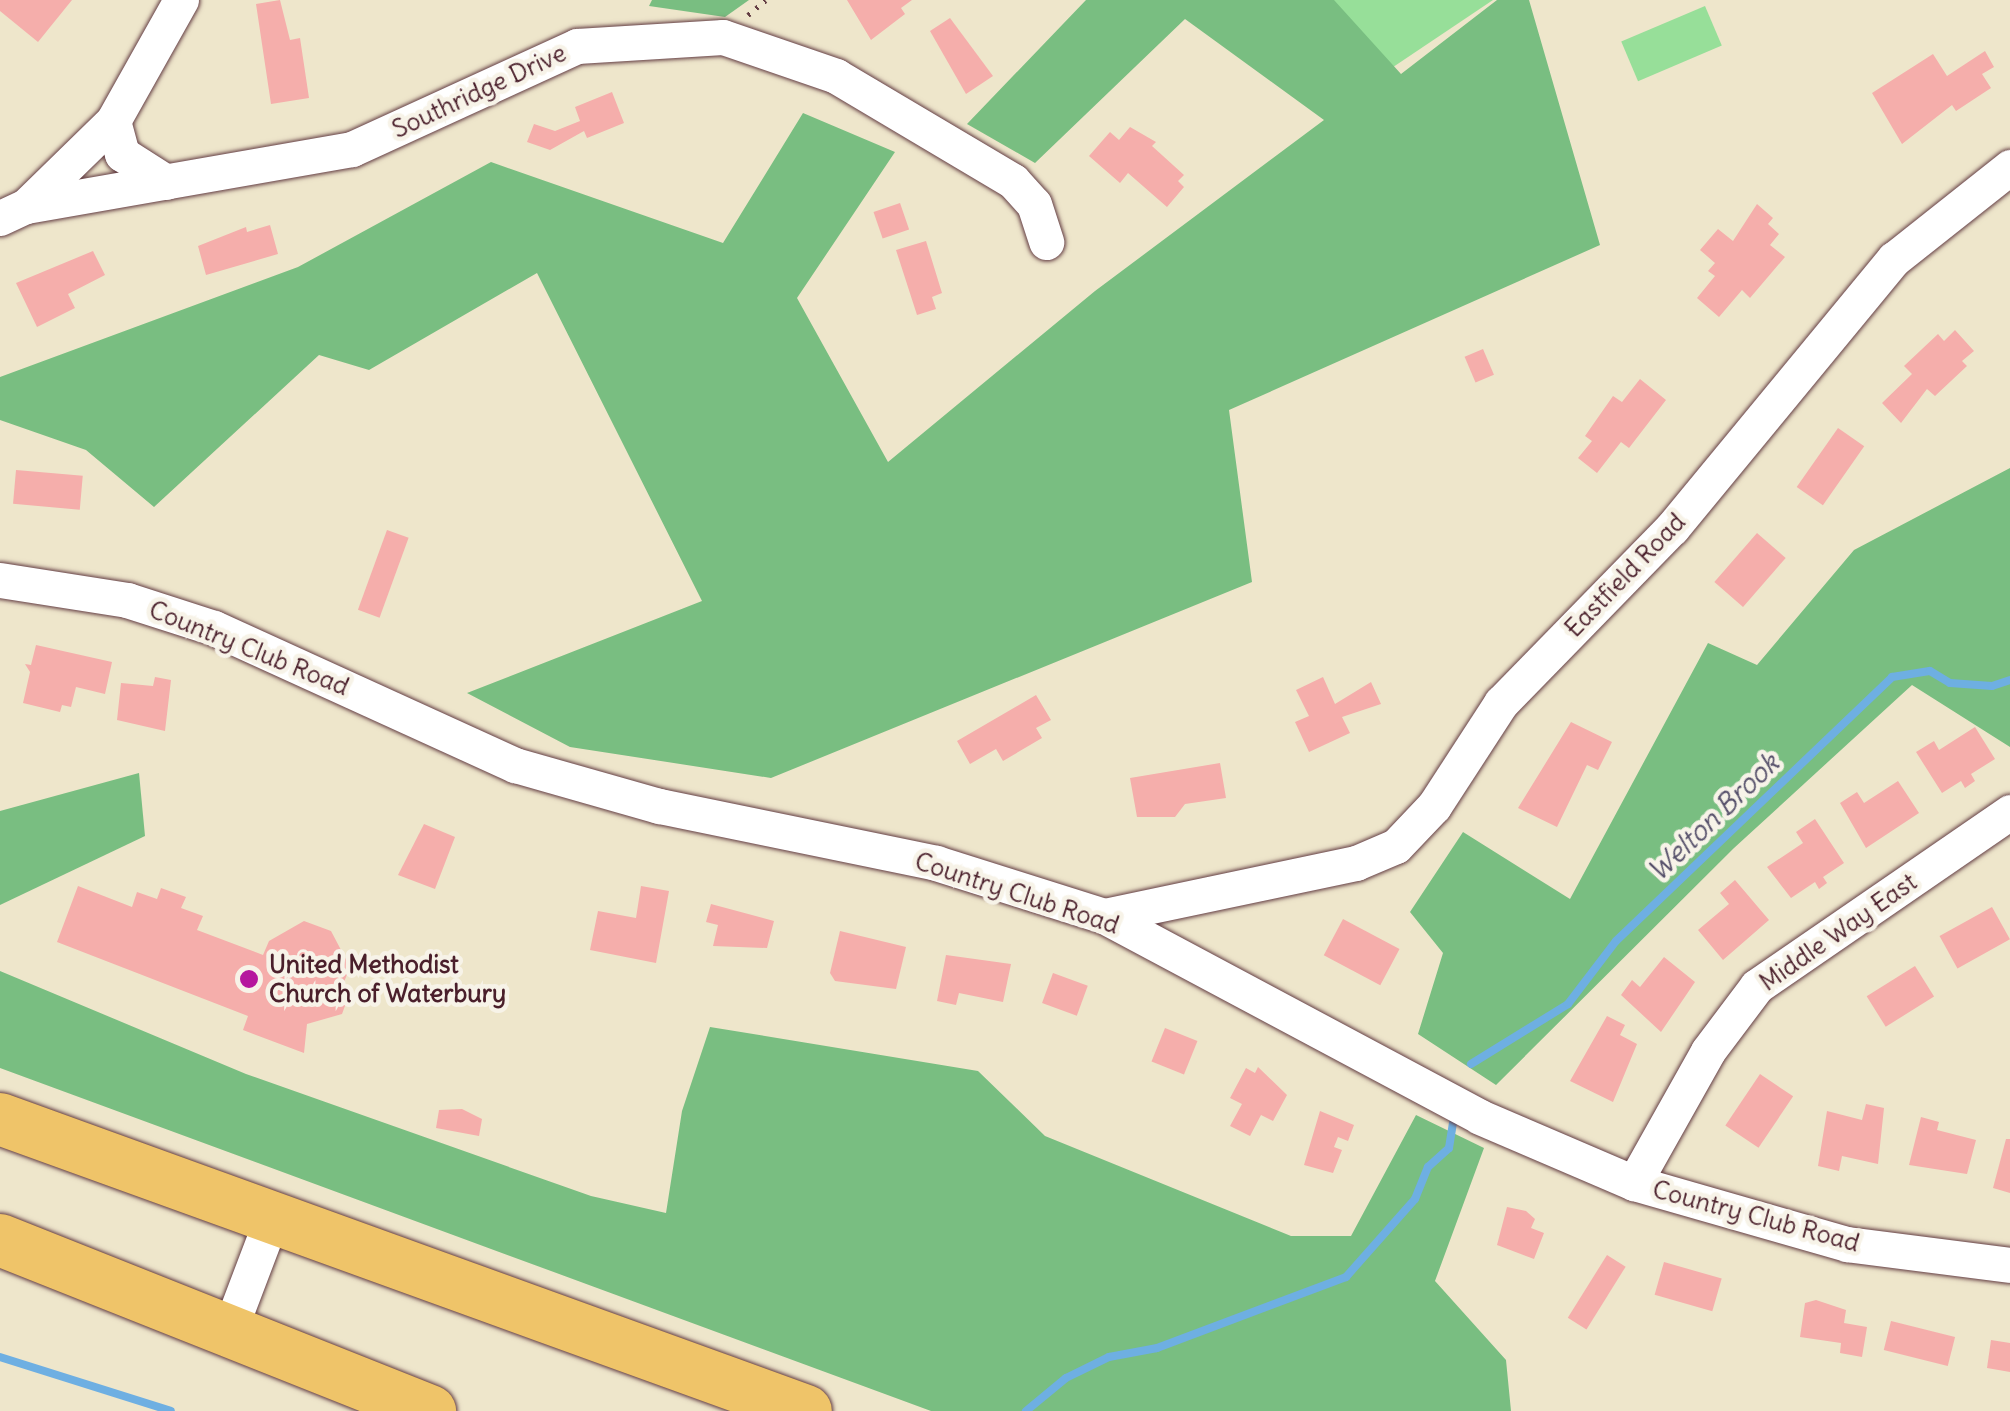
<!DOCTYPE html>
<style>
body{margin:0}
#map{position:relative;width:2010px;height:1411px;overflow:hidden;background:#eee6cb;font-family:Delius,sans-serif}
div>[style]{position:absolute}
.green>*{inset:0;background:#97df99;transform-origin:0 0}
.forest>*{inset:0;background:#79be81}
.stream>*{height:8px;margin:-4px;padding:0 4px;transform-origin:4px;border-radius:4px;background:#6eafe2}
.building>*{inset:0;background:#f5aeab;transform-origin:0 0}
.path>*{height:5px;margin-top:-2.5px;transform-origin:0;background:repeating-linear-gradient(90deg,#633d43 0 2.5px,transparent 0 10.5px)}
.roads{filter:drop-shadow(0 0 2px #633d43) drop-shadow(0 0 2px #633d43)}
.minor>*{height:35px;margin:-17.5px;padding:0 17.5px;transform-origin:17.5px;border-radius:17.5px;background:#fff}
.highway>*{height:52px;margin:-26px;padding:0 26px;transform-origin:26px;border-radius:26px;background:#efc469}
.dots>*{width:28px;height:28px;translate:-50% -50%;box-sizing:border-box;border:5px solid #f7f3e8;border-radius:50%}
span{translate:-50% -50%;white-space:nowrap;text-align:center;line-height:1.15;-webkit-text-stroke:9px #f7f3e8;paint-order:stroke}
.street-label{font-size:25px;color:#4a1f2b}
.poi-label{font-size:25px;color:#4a1f2b;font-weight:700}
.left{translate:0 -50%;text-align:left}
.water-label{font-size:28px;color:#57516b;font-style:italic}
</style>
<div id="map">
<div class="green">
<div style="clip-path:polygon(1224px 0,1493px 0,1341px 102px)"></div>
<div style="left:1705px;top:6px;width:43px;height:91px;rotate:67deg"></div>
</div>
<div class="forest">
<div style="clip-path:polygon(652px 0,749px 0,725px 17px,649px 6px)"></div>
<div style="clip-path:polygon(1086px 0,1334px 0,1401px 74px,1497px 0,1529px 0,1600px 245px,1229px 410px,1252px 582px,771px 778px,570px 747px,467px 693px,702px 601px,537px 273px,369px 370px,319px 355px,154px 507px,86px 450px,0 420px,0 377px,298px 267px,491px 162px,723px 243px,803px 113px,895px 152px,797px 298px,888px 462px,1095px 291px,1324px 120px,1185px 19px,1035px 163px,967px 124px)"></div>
<div style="clip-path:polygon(2010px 468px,2010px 747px,1912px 685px,1734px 848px,1496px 1085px,1418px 1034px,1443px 953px,1410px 912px,1463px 832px,1570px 899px,1708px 643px,1757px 665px,1854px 550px)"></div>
<div style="clip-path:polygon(139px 773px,145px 836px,0 905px,0 811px)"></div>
<div style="clip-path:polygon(0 971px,246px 1074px,591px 1196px,666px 1213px,682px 1111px,710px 1027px,978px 1071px,1045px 1136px,1291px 1236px,1351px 1236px,1416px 1115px,1484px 1148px,1435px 1281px,1506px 1360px,1511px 1411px,931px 1411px,0 1068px)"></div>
</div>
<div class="stream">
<div style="left:1471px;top:1064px;width:114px;rotate:-31.7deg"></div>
<div style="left:1568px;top:1004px;width:79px;rotate:-52.7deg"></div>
<div style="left:1616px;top:941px;width:382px;rotate:-43.7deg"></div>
<div style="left:1892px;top:677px;width:38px;rotate:-9deg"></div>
<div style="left:1930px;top:671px;width:23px;rotate:31deg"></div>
<div style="left:1950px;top:683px;width:42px;rotate:4.1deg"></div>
<div style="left:1992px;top:686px;width:19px;rotate:-18deg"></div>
<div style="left:0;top:1357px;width:179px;rotate:17.5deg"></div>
<div style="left:1026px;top:1411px;width:52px;rotate:-39.5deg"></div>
<div style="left:1066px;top:1378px;width:48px;rotate:-26deg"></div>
<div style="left:1109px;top:1357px;width:49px;rotate:-10.6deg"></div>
<div style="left:1157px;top:1348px;width:202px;rotate:-20.6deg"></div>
<div style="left:1346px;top:1277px;width:104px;rotate:-48.5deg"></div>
<div style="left:1415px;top:1199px;width:35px;rotate:-68deg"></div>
<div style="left:1428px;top:1167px;width:28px;rotate:-42deg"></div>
<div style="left:1449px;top:1148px;width:30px;rotate:-81deg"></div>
</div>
<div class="building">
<div style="clip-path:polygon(0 0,72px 0,38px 42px,0 11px)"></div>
<div style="clip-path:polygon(280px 0,290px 40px,300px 38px,309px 98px,271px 104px,256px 4px)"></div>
<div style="clip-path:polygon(847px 0,912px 0,901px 8px,905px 14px,871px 40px)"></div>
<div style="clip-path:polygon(950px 18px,993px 76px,966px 94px,930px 31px)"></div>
<div style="clip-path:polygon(1985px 51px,1994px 67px,1982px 74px,1991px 88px,1956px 111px,1952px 105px,1902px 144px,1872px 93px,1933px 54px,1947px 76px)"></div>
<div style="clip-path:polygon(612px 92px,624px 123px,587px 138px,584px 131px,550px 150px,527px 142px,534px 124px,555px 131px,580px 121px,575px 107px)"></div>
<div style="clip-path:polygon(1130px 127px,1156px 142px,1152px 146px,1184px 175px,1178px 181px,1184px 187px,1167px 207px,1128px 173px,1120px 183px,1089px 156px,1110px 132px,1119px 140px)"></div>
<div style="left:900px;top:203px;width:28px;height:28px;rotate:71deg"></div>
<div style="clip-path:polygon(1757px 204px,1773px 218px,1768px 224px,1779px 234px,1770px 245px,1785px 257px,1750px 298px,1742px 290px,1719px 317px,1697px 298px,1715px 276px,1708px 271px,1715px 263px,1700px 250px,1718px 229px,1733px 241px)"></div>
<div style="clip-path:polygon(270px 225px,278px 254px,206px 275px,198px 246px,246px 227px,247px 232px)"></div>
<div style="clip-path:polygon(926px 241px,942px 293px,932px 297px,936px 309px,917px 315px,896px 250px)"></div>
<div style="clip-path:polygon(93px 251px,105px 275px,68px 294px,75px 308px,37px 327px,16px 283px)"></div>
<div style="clip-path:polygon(1955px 330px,1974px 351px,1962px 361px,1967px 366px,1935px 396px,1927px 389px,1901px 423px,1882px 403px,1912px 374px,1904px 366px,1938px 334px,1944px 341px)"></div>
<div style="left:1483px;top:349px;width:28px;height:20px;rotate:67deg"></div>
<div style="clip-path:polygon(1640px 379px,1666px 400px,1629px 448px,1621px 442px,1597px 473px,1578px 458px,1592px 441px,1585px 436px,1613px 396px,1622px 402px)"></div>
<div style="left:1838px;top:428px;width:32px;height:72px;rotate:35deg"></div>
<div style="left:16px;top:470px;width:67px;height:34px;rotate:5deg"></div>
<div style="left:387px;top:530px;width:23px;height:85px;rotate:20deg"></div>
<div style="left:1757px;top:533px;width:38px;height:65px;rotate:41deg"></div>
<div style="clip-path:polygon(36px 645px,112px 662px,105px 694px,76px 687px,71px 707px,62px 705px,60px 712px,23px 703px,30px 672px,25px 664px,31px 665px)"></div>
<div style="clip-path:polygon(155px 677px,171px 680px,165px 731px,117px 720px,121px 683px,153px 686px)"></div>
<div style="clip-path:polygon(1323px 677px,1335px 704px,1371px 682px,1381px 704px,1342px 717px,1350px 733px,1309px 752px,1295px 722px,1309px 716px,1296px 690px)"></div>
<div style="clip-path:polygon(1036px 695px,1051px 720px,1036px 728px,1042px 738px,1003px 761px,996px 749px,970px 764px,957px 741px)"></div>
<div style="clip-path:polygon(1571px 722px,1612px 742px,1598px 770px,1587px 765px,1557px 827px,1518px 808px)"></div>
<div style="clip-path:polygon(1975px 727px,1995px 759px,1971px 774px,1975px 781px,1965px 788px,1961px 781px,1942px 793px,1916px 752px,1934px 741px,1939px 750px)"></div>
<div style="clip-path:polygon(1220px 763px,1226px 798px,1185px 804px,1175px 817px,1137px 817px,1130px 778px)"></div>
<div style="clip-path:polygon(1898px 781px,1919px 813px,1866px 848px,1840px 803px,1857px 792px,1864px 803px)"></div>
<div style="clip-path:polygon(1815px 819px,1844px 863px,1823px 877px,1827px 883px,1819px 889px,1815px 882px,1791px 898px,1767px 867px,1803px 843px,1796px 832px)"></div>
<div style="clip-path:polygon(424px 824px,455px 837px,435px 889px,398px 875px)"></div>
<div style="clip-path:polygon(1735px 880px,1769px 920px,1723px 960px,1698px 930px,1729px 904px,1720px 893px)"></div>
<div style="clip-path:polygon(78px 886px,132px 907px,137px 892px,157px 899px,161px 888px,186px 897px,181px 908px,203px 916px,197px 930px,263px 955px,269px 941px,304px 921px,331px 931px,350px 967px,340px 992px,349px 995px,342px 1014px,307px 1024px,304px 1053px,243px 1030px,248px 1016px,57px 942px)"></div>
<div style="clip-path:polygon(641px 886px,669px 891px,656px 963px,590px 950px,598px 911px,636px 918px)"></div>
<div style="clip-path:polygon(711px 904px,774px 921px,767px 948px,713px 946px,718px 925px,706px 922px)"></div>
<div style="left:1992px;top:907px;width:37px;height:60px;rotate:61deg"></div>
<div style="left:1343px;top:919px;width:64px;height:41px;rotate:28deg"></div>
<div style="clip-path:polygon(840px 931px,906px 947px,896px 989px,835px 981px,830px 973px)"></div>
<div style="clip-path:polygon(946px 955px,1011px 964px,1003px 1002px,959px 993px,956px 1005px,937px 1001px)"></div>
<div style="clip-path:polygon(1664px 957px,1695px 982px,1661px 1032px,1621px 995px,1632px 980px,1640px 987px)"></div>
<div style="left:1915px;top:966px;width:36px;height:57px;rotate:58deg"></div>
<div style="left:1053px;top:973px;width:37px;height:32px;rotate:20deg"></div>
<div style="clip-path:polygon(1607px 1016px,1625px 1025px,1620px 1035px,1637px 1044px,1613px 1102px,1570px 1081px)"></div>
<div style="left:1165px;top:1028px;width:35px;height:36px;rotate:22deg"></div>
<div style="clip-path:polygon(1258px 1067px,1287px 1095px,1273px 1121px,1261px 1115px,1250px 1136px,1230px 1126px,1242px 1104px,1230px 1098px,1246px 1068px,1255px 1073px)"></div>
<div style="left:1760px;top:1074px;width:40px;height:62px;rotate:34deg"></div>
<div style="clip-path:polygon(1866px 1104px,1884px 1108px,1878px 1164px,1842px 1156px,1839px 1171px,1818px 1166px,1827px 1111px,1862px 1120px)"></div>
<div style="clip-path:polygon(462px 1109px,482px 1119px,479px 1136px,436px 1128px,439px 1110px)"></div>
<div style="clip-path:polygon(1320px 1111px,1354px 1125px,1348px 1141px,1338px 1137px,1334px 1147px,1342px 1150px,1333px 1173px,1304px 1165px)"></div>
<div style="clip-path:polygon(1921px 1117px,1939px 1122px,1937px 1130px,1976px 1140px,1967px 1174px,1909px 1165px)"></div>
<div style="clip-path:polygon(2006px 1139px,2010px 1139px,2010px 1193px,1993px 1188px)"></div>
<div style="clip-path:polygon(1507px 1207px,1526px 1211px,1535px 1219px,1531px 1228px,1544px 1233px,1534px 1259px,1497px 1245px)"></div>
<div style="left:1607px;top:1255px;width:22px;height:74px;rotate:32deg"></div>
<div style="left:1664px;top:1262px;width:60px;height:34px;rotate:16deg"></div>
<div style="clip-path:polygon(1816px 1300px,1846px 1310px,1844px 1323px,1867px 1327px,1862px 1357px,1840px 1353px,1841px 1343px,1800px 1337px,1805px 1303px)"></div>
<div style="left:1891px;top:1321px;width:66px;height:30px;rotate:14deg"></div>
<div style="clip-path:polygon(1991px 1340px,2010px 1343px,2010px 1372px,1987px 1368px)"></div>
</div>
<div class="path">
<div style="left:748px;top:15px;width:23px;rotate:-40deg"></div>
</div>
<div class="roads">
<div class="minor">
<div style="left:166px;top:182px;width:52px;rotate:-147.5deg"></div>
<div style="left:122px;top:154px;width:34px;rotate:-105deg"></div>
<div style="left:113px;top:121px;width:139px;rotate:-60.7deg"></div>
<div style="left:26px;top:206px;width:331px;rotate:-9.9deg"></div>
<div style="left:352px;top:149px;width:247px;rotate:-24.6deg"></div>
<div style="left:577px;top:46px;width:146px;rotate:-3.5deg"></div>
<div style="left:723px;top:37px;width:120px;rotate:19deg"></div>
<div style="left:836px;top:76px;width:206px;rotate:30.7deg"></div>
<div style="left:1013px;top:181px;width:31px;rotate:48deg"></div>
<div style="left:1034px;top:204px;width:40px;rotate:72deg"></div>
<div style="left:0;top:218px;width:29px;rotate:-25deg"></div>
<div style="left:26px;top:206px;width:122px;rotate:-44.3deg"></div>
<div style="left:0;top:580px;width:129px;rotate:8.9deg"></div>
<div style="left:127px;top:600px;width:91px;rotate:17.8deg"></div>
<div style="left:214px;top:628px;width:331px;rotate:24.5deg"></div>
<div style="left:515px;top:765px;width:150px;rotate:15.9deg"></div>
<div style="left:659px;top:806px;width:283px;rotate:11.6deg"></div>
<div style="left:936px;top:863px;width:176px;rotate:17.5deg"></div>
<div style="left:1104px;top:916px;width:426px;rotate:28.1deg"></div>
<div style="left:1480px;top:1117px;width:168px;rotate:23.2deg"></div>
<div style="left:1634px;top:1183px;width:222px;rotate:16deg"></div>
<div style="left:1847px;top:1244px;width:164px;rotate:7.3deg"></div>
<div style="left:1104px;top:916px;width:258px;rotate:-11.9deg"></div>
<div style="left:1356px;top:863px;width:43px;rotate:-23deg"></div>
<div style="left:1396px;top:846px;width:55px;rotate:-46.5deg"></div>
<div style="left:1434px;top:806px;width:123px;rotate:-57deg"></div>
<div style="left:1501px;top:703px;width:245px;rotate:-45.7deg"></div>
<div style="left:1672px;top:528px;width:349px;rotate:-50.5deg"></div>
<div style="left:1894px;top:259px;width:148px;rotate:-38.4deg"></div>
<div style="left:1634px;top:1183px;width:151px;rotate:-60.7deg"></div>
<div style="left:1708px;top:1051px;width:81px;rotate:-53deg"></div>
<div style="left:1757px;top:986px;width:307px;rotate:-34.5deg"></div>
<div style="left:229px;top:1331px;width:121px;rotate:-69.2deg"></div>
</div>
<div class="highway">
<div style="left:0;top:1119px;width:857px;rotate:19.91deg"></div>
<div style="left:0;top:1240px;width:463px;rotate:21.7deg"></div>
</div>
</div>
<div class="dots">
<div style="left:249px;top:979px;background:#b5179e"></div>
</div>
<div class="street-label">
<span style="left:479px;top:91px;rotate:-25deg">Southridge Drive</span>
<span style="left:1625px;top:575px;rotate:-46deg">Eastfield Road</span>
<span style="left:249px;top:648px;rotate:22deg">Country Club Road</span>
<span style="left:1017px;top:893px;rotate:18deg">Country Club Road</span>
<span style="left:1838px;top:932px;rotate:-35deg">Middle Way East</span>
<span style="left:1756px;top:1216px;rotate:15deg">Country Club Road</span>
</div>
<div class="poi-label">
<span class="left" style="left:269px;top:979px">United Methodist<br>Church of Waterbury</span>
</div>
<div class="water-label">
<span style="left:1713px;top:817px;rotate:-44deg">Welton Brook</span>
</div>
</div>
